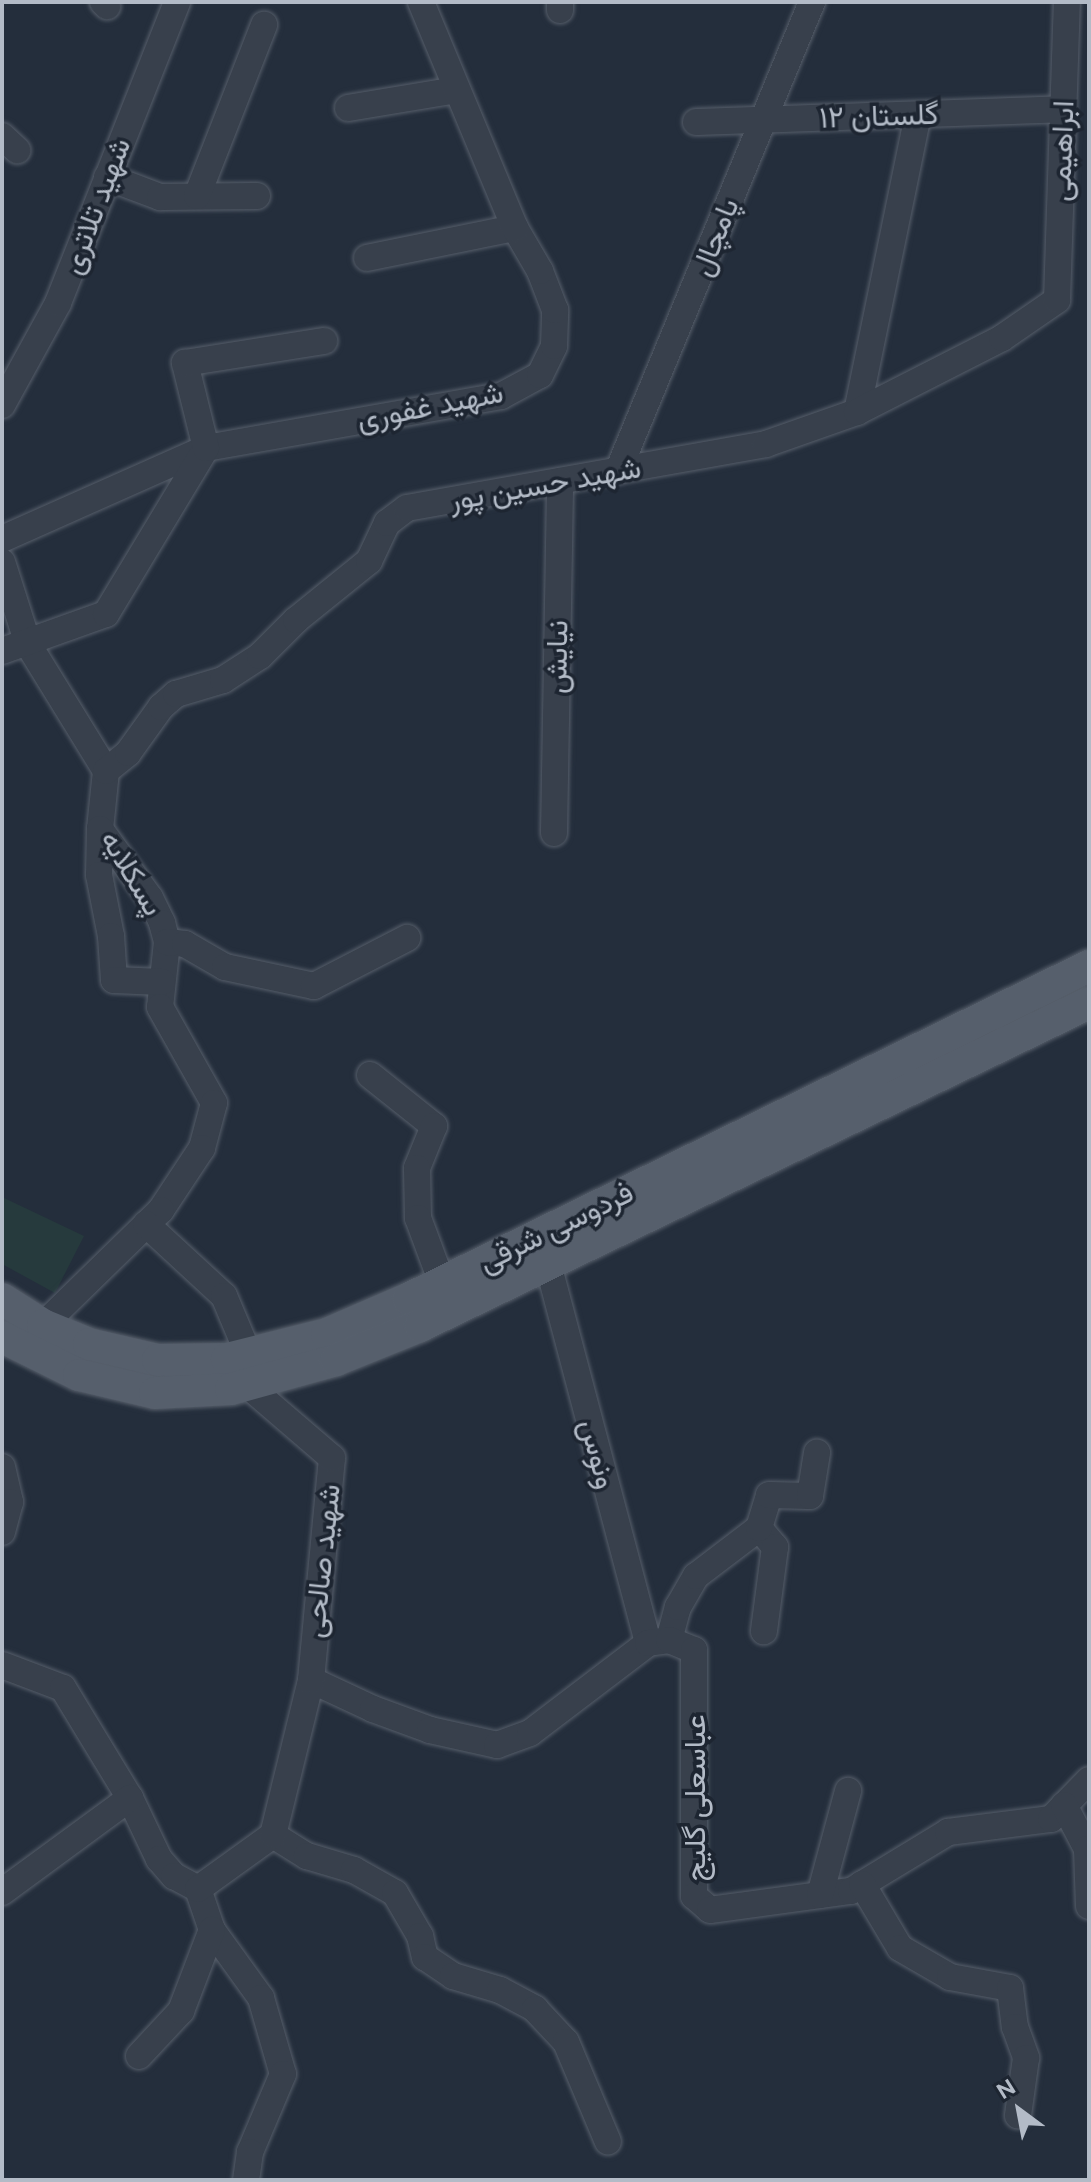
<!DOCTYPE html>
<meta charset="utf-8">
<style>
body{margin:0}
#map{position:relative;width:1091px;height:2182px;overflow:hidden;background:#242e3c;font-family:Figtree,Vazirmatn,sans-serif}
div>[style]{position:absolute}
.green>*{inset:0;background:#263a3d}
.roads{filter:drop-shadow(0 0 2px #565e6a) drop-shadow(0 0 2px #565e6a)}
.minor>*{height:26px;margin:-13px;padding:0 13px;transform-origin:13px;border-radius:13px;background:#38404c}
.major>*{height:32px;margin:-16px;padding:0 16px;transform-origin:16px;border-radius:16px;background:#565f6c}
span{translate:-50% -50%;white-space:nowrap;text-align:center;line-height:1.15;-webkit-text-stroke:7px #1d2531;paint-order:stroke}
.street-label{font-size:30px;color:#b3bbc7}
.frame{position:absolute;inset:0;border:4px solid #b3bbc7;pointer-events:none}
.north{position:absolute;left:979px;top:2070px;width:80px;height:80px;-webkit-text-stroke:6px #1d2531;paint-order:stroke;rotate:328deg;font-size:22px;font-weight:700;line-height:32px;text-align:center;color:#b3bbc7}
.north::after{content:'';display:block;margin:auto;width:28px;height:36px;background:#b3bbc7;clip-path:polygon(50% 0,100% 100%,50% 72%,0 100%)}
</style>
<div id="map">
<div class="green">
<div style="clip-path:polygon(2px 1197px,84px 1236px,55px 1293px,2px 1264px)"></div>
</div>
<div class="roads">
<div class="minor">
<div style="left:103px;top:2px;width:6px;rotate:45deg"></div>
<div style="left:560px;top:10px;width:8px;rotate:-90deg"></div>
<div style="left:348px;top:108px;width:110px;rotate:-9.4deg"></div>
<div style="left:696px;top:122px;width:367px;rotate:-2deg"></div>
<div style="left:2px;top:136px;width:21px;rotate:43deg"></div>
<div style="left:107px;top:177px;width:57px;rotate:20.7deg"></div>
<div style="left:160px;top:197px;width:97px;rotate:-0.6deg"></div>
<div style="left:197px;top:196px;width:184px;rotate:-68.6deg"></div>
<div style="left:367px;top:258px;width:151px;rotate:-11.5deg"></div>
<div style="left:2px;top:405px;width:116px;rotate:-61.2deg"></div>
<div style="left:58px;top:303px;width:324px;rotate:-68.4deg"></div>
<div style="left:857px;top:412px;width:303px;rotate:-78.4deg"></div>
<div style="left:618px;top:471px;width:508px;rotate:-67.53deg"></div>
<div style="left:2px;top:539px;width:223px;rotate:-24deg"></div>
<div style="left:206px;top:448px;width:300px;rotate:-10deg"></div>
<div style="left:501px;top:396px;width:44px;rotate:-28.3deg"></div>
<div style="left:540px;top:375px;width:32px;rotate:-64deg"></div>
<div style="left:554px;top:346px;width:36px;rotate:-88deg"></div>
<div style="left:555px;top:310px;width:42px;rotate:-111deg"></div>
<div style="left:540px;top:271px;width:50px;rotate:-120.2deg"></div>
<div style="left:515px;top:228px;width:245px;rotate:-112.6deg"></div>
<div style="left:2px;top:562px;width:86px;rotate:72.4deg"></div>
<div style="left:28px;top:644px;width:149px;rotate:58.4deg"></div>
<div style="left:106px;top:771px;width:58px;rotate:95.9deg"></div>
<div style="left:100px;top:829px;width:85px;rotate:54.1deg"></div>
<div style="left:150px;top:898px;width:28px;rotate:64deg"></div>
<div style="left:162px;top:923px;width:20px;rotate:75deg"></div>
<div style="left:167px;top:942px;width:65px;rotate:96.1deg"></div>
<div style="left:160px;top:1007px;width:110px;rotate:60.6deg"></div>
<div style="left:214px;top:1103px;width:47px;rotate:104.9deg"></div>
<div style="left:202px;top:1148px;width:74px;rotate:123.5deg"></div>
<div style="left:161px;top:1210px;width:165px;rotate:135.7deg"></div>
<div style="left:2px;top:651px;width:110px;rotate:-19.6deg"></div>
<div style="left:106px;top:614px;width:194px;rotate:-58.9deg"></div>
<div style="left:206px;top:448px;width:88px;rotate:-103.9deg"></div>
<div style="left:185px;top:363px;width:141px;rotate:-9deg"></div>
<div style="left:106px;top:771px;width:28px;rotate:-39deg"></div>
<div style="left:128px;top:753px;width:57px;rotate:-54.3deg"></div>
<div style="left:161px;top:707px;width:20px;rotate:-41deg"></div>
<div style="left:176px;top:694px;width:49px;rotate:-16.6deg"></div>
<div style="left:223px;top:680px;width:44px;rotate:-33deg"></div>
<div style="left:260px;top:656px;width:51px;rotate:-45deg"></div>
<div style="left:296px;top:620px;width:94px;rotate:-38.9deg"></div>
<div style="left:369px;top:561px;width:42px;rotate:-64.7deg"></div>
<div style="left:387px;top:523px;width:25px;rotate:-37deg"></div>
<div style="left:407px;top:508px;width:365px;rotate:-10.1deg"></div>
<div style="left:766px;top:444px;width:96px;rotate:-19.4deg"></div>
<div style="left:857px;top:412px;width:163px;rotate:-27deg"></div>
<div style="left:1002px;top:338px;width:67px;rotate:-34.6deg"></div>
<div style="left:1057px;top:300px;width:298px;rotate:-88.1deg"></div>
<div style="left:100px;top:829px;width:46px;rotate:91.2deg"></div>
<div style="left:99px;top:875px;width:62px;rotate:78.9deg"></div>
<div style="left:111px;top:936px;width:44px;rotate:86.1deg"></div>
<div style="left:114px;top:980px;width:48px;rotate:2.4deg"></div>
<div style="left:554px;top:833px;width:352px;rotate:-89deg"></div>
<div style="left:167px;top:942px;width:18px;rotate:6deg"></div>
<div style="left:185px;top:944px;width:46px;rotate:29.9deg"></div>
<div style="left:225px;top:967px;width:91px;rotate:12.1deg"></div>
<div style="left:314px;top:986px;width:105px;rotate:-27.3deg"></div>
<div style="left:370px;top:1075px;width:82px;rotate:38.6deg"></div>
<div style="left:434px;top:1126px;width:45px;rotate:112deg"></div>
<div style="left:417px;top:1168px;width:50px;rotate:88.9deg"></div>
<div style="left:418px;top:1218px;width:69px;rotate:69.7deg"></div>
<div style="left:146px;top:1224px;width:106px;rotate:42.7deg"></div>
<div style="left:224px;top:1296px;width:62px;rotate:67.2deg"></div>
<div style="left:548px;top:1264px;width:392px;rotate:75.2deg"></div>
<div style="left:2px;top:1467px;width:36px;rotate:77deg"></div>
<div style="left:10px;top:1502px;width:31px;rotate:105deg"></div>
<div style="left:759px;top:1528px;width:25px;rotate:50deg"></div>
<div style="left:775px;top:1547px;width:85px;rotate:97.5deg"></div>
<div style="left:669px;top:1640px;width:34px;rotate:-75deg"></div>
<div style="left:678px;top:1607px;width:36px;rotate:-60deg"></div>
<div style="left:696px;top:1576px;width:79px;rotate:-37.3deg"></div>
<div style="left:759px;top:1528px;width:34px;rotate:-73deg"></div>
<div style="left:769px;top:1495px;width:41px;rotate:1.4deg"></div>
<div style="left:810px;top:1496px;width:44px;rotate:-80.8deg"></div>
<div style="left:2px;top:1665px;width:65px;rotate:20.7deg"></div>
<div style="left:63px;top:1688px;width:129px;rotate:58.7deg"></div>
<div style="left:130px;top:1798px;width:68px;rotate:64.6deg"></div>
<div style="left:159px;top:1859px;width:23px;rotate:49deg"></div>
<div style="left:174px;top:1876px;width:27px;rotate:28deg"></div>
<div style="left:198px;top:1889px;width:43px;rotate:71.1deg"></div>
<div style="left:212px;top:1930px;width:84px;rotate:54.2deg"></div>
<div style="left:261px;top:1998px;width:79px;rotate:73.9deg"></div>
<div style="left:283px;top:2074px;width:85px;rotate:112.9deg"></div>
<div style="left:250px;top:2152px;width:28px;rotate:98deg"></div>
<div style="left:311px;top:1680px;width:68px;rotate:25.1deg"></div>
<div style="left:373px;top:1709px;width:61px;rotate:20.2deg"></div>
<div style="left:430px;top:1730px;width:69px;rotate:12.6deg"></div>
<div style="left:497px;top:1745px;width:35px;rotate:-20deg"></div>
<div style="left:530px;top:1733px;width:148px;rotate:-37.3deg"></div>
<div style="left:648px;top:1643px;width:21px;rotate:-8deg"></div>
<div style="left:669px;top:1640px;width:27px;rotate:22deg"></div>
<div style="left:694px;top:1650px;width:246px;rotate:90deg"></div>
<div style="left:694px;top:1896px;width:21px;rotate:41deg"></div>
<div style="left:710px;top:1910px;width:142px;rotate:-7.7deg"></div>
<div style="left:851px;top:1891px;width:114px;rotate:-31.3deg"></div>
<div style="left:948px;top:1832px;width:104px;rotate:-7.2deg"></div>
<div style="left:1051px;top:1819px;width:54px;rotate:-45.7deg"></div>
<div style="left:1064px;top:1805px;width:50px;rotate:62.4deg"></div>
<div style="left:1087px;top:1849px;width:57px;rotate:88deg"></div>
<div style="left:273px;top:1835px;width:40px;rotate:32deg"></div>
<div style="left:307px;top:1856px;width:49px;rotate:16.6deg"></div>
<div style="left:354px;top:1870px;width:47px;rotate:29.3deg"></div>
<div style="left:395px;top:1893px;width:50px;rotate:59.8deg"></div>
<div style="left:420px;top:1936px;width:22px;rotate:77deg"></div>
<div style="left:425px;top:1957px;width:34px;rotate:34deg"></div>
<div style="left:453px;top:1976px;width:49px;rotate:16.6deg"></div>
<div style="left:500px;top:1990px;width:40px;rotate:28deg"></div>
<div style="left:535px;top:2009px;width:45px;rotate:46.8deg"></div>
<div style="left:566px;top:2042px;width:108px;rotate:67.2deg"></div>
<div style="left:862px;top:1884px;width:74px;rotate:59.3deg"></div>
<div style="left:900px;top:1948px;width:58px;rotate:30.1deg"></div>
<div style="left:950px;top:1977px;width:61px;rotate:10.4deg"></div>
<div style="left:1010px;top:1988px;width:39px;rotate:83deg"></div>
<div style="left:1015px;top:2027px;width:33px;rotate:70deg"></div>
<div style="left:1026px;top:2058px;width:58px;rotate:98deg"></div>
<div style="left:198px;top:1889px;width:92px;rotate:-35.8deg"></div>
<div style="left:273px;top:1835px;width:160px;rotate:-76.2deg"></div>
<div style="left:311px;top:1680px;width:223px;rotate:-84.6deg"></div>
<div style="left:332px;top:1458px;width:112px;rotate:-139.3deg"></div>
<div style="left:2px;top:1892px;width:159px;rotate:-36.3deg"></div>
<div style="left:820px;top:1895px;width:108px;rotate:-74.9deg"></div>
<div style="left:139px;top:2056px;width:62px;rotate:-47deg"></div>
<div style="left:181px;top:2011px;width:87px;rotate:-69.1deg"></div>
</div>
<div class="major">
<div style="left:2px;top:1299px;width:49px;rotate:32.4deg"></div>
<div style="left:43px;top:1325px;width:50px;rotate:22.4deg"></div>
<div style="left:89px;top:1344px;width:71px;rotate:13.1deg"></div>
<div style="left:158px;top:1360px;width:69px;rotate:-0.8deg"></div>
<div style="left:227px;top:1359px;width:103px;rotate:-14deg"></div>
<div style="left:327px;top:1334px;width:88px;rotate:-23.4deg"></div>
<div style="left:408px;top:1299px;width:758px;rotate:-26.06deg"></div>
<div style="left:2px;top:1337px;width:86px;rotate:26.3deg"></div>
<div style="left:79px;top:1375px;width:78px;rotate:13.3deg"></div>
<div style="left:155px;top:1393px;width:76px;rotate:-3deg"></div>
<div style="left:231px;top:1389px;width:109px;rotate:-15.4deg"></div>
<div style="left:336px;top:1360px;width:91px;rotate:-22deg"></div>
<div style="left:420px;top:1326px;width:743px;rotate:-25.77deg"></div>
</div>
</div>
<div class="street-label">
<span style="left:879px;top:116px;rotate:-2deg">گلستان ۱۲</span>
<span style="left:1062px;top:151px;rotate:-88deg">ابراهیمی</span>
<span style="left:96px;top:206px;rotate:-69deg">شهید تلاتری</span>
<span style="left:715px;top:237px;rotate:-68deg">پامچال</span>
<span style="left:430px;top:406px;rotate:-11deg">شهید غفوری</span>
<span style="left:545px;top:484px;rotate:-10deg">شهید حسین پور</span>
<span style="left:557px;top:657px;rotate:-89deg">نیایش</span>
<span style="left:132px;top:873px;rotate:59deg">پسکلایه</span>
<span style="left:556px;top:1227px;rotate:-26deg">فردوسی شرقی</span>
<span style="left:598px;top:1454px;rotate:75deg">ونوس</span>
<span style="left:322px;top:1561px;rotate:-84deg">شهید صالحی</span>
<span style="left:695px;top:1798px;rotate:-90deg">عباسعلی گلیج</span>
</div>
<div class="frame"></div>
<div class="north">N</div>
</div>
